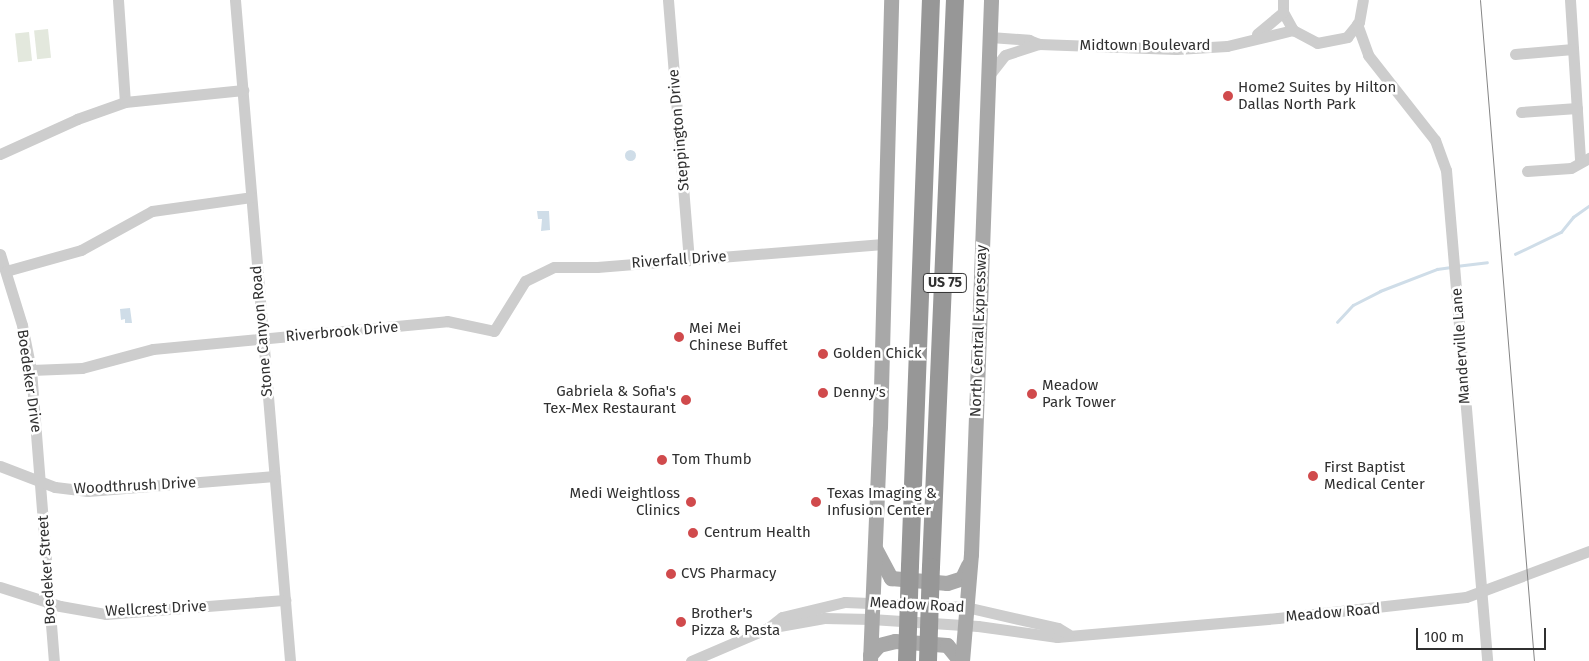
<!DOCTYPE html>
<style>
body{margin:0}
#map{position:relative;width:1589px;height:661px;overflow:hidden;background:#fff;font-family:"Fira Sans",sans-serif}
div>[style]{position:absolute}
.green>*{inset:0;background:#e3e8dd;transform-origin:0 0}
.water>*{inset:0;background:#cfdde8}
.round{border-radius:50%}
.stream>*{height:2.5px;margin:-1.25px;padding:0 1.25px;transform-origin:1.25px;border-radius:1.25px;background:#cfdde8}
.minor>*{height:11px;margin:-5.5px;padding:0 5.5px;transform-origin:5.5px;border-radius:5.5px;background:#cdcdcd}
.major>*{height:15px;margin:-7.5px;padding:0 7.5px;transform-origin:7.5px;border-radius:7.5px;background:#a8a8a8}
.highway>*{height:18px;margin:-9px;padding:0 9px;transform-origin:9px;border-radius:9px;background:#979797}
.tram>*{height:1px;margin:-0.5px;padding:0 0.5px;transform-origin:0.5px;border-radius:0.5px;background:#858585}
.highway-bridge>*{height:18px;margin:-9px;padding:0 9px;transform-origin:9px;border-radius:9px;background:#979797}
.dots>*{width:14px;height:14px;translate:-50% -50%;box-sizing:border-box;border:2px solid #fff;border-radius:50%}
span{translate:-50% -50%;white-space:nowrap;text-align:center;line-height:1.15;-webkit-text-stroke:5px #fff;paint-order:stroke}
.shield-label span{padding:1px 4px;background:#fff;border:1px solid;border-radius:4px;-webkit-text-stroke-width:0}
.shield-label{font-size:14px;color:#303030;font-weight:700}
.street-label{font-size:15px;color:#303030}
.poi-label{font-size:15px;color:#303030}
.left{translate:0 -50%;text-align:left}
.right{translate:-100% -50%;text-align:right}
.scale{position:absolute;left:1416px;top:628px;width:130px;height:22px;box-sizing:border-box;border:2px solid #303030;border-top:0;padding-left:6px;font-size:15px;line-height:18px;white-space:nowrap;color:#303030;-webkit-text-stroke:4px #fff;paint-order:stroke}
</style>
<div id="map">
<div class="green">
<div style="left:48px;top:29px;width:29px;height:14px;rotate:84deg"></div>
<div style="left:29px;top:32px;width:29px;height:14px;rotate:84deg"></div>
</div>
<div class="water">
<div class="round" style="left:624.5px;top:149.5px;width:11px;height:11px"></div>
<div style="clip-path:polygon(537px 211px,549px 211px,550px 230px,541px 231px,542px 219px,538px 219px)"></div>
<div style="clip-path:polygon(130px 308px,132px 323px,125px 323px,125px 319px,121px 320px,120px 309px)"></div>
</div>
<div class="stream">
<div style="left:1515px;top:254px;width:51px;rotate:-25.6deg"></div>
<div style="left:1561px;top:232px;width:19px;rotate:-51deg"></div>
<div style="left:1573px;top:217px;width:19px;rotate:-35deg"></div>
<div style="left:1456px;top:266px;width:31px;rotate:-7deg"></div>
<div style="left:1337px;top:322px;width:23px;rotate:-47deg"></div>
<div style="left:1353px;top:305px;width:30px;rotate:-27deg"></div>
<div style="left:1380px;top:291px;width:61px;rotate:-21.1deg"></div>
<div style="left:1437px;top:269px;width:14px;rotate:-8deg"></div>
</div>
<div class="minor">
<div style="left:118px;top:0;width:102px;rotate:86.1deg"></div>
<div style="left:235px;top:0;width:663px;rotate:85.24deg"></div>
<div style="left:668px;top:0;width:261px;rotate:85.4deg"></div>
<div style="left:1283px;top:0;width:12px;rotate:90deg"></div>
<div style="left:1283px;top:12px;width:21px;rotate:61deg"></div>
<div style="left:1293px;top:30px;width:27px;rotate:28deg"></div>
<div style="left:1317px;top:43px;width:31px;rotate:-11deg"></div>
<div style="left:1347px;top:37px;width:19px;rotate:-51deg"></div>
<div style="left:1359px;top:22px;width:22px;rotate:-80deg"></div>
<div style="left:1570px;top:0;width:160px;rotate:86.4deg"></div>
<div style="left:1357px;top:24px;width:33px;rotate:70deg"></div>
<div style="left:1368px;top:55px;width:108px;rotate:51.8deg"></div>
<div style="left:1435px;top:140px;width:32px;rotate:70deg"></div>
<div style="left:1446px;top:170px;width:493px;rotate:85.2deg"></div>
<div style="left:1257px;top:34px;width:34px;rotate:-40deg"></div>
<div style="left:990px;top:37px;width:39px;rotate:4deg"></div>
<div style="left:1029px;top:40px;width:11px;rotate:22deg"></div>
<div style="left:1039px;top:44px;width:137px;rotate:2.1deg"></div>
<div style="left:1176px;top:49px;width:51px;rotate:-3.4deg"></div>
<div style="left:1227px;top:46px;width:68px;rotate:-13.6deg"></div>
<div style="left:1515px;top:54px;width:58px;rotate:-4.9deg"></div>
<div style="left:990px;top:74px;width:24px;rotate:-52deg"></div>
<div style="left:1005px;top:55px;width:36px;rotate:-18deg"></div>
<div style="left:1521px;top:112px;width:56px;rotate:-4.1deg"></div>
<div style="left:0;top:154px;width:85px;rotate:-24.4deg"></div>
<div style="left:77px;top:119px;width:51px;rotate:-19.5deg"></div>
<div style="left:125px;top:102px;width:119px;rotate:-5.8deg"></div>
<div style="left:1527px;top:171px;width:44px;rotate:-3.9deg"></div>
<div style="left:1571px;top:168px;width:21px;rotate:-29deg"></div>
<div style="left:0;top:254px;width:74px;rotate:72.8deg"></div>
<div style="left:22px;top:325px;width:46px;rotate:78.7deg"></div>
<div style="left:31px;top:370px;width:292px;rotate:85.5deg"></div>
<div style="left:6px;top:271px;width:78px;rotate:-15.6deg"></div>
<div style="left:81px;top:250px;width:81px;rotate:-28.8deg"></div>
<div style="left:152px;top:211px;width:100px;rotate:-8deg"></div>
<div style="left:31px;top:370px;width:51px;rotate:-2.2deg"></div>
<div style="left:82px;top:368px;width:73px;rotate:-15deg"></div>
<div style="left:153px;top:349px;width:295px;rotate:-5.4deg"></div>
<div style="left:447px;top:321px;width:48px;rotate:12deg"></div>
<div style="left:494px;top:331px;width:59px;rotate:-58.2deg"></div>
<div style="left:525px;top:281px;width:32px;rotate:-26deg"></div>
<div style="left:554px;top:267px;width:43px"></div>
<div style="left:597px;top:267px;width:287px;rotate:-4.6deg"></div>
<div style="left:0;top:466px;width:59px;rotate:20.9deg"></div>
<div style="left:55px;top:487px;width:33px;rotate:7deg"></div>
<div style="left:88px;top:491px;width:187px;rotate:-4.6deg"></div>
<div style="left:0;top:587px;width:63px;rotate:17.6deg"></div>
<div style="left:60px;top:606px;width:47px;rotate:9.9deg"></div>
<div style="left:106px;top:614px;width:180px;rotate:-4.5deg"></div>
<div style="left:768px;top:628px;width:57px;rotate:-10.1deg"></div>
<div style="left:824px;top:618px;width:47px;rotate:1.2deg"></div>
<div style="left:871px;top:619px;width:107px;rotate:3.7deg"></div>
<div style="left:978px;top:626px;width:80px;rotate:7.9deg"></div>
<div style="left:1057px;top:637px;width:222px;rotate:-4.9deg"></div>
<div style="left:1278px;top:618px;width:189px;rotate:-6.4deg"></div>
<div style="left:1466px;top:597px;width:131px;rotate:-20.5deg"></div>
<div style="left:691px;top:661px;width:84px;rotate:-23.2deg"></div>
<div style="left:768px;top:628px;width:18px;rotate:-38deg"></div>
<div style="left:782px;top:617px;width:65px;rotate:-13.4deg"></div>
<div style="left:845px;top:602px;width:121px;rotate:2.4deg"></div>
<div style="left:966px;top:607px;width:94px;rotate:12.9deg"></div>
<div style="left:1058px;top:628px;width:12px;rotate:31deg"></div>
</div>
<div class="major">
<div style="left:876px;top:550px;width:32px;rotate:62deg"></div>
<div style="left:891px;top:578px;width:56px;rotate:5.1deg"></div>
<div style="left:947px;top:583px;width:16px;rotate:-18deg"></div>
<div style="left:962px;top:578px;width:14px;rotate:-65deg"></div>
<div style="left:870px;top:655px;width:13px;rotate:-48deg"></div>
<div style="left:879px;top:645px;width:16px;rotate:-14deg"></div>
<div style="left:895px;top:641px;width:52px;rotate:4.4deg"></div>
<div style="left:947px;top:645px;width:21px;rotate:51deg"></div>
<div style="left:870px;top:661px;width:234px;rotate:-87.6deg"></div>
<div style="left:880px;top:427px;width:427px;rotate:-88.5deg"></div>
<div style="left:962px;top:661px;width:107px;rotate:-85.2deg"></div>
<div style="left:971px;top:554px;width:554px;rotate:-87.93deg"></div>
</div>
<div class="highway">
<div style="left:910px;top:566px;width:566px;rotate:-87.88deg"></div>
<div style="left:931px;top:567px;width:568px;rotate:-87.58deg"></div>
</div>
<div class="tram">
<div style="left:1480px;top:0;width:663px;rotate:85.33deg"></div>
</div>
<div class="highway-bridge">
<div style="left:907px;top:661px;width:95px;rotate:-88.2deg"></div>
<div style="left:928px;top:661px;width:94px;rotate:-88.2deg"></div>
</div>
<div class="dots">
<div style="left:1228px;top:96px;background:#d04a4c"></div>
<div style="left:679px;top:337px;background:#d04a4c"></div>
<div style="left:823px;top:354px;background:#d04a4c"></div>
<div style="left:823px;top:393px;background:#d04a4c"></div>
<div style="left:1032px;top:394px;background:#d04a4c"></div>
<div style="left:686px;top:400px;background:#d04a4c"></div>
<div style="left:662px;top:460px;background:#d04a4c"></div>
<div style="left:1313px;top:476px;background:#d04a4c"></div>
<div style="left:691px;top:502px;background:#d04a4c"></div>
<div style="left:816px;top:502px;background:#d04a4c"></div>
<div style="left:693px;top:533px;background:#d04a4c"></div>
<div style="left:671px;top:574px;background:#d04a4c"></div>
<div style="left:681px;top:622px;background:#d04a4c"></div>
</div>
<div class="shield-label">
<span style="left:945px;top:283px">US 75</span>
</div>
<div class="street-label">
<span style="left:1145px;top:46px">Midtown Boulevard</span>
<span style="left:679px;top:130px;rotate:-95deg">Steppington Drive</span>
<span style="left:679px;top:260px;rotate:-4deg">Riverfall Drive</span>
<span style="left:262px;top:331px;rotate:-95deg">Stone Canyon Road</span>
<span style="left:979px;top:331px;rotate:-88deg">North Central Expressway</span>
<span style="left:342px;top:332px;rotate:-5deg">Riverbrook Drive</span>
<span style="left:1461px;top:346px;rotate:-94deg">Manderville Lane</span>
<span style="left:29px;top:381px;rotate:82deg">Boedeker Drive</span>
<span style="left:135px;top:486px;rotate:-3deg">Woodthrush Drive</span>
<span style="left:47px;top:570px;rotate:-94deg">Boedeker Street</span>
<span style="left:917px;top:605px;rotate:3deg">Meadow Road</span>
<span style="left:156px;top:609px;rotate:-3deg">Wellcrest Drive</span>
<span style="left:1333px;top:613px;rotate:-5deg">Meadow Road</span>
</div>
<div class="poi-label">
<span class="left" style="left:1238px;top:96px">Home2 Suites by Hilton<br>Dallas North Park</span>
<span class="left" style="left:689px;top:337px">Mei Mei<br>Chinese Buffet</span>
<span class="left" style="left:833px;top:354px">Golden Chick</span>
<span class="left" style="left:1042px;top:394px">Meadow<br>Park Tower</span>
<span class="right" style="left:676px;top:400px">Gabriela &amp; Sofia's<br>Tex-Mex Restaurant</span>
<span class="left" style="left:833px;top:393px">Denny's</span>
<span class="left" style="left:672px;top:460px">Tom Thumb</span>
<span class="left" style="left:1324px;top:476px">First Baptist<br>Medical Center</span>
<span class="right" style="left:680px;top:502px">Medi Weightloss<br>Clinics</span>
<span class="left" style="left:827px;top:502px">Texas Imaging &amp;<br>Infusion Center</span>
<span class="left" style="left:704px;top:533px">Centrum Health</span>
<span class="left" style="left:681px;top:574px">CVS Pharmacy</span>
<span class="left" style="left:691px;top:622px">Brother's<br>Pizza &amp; Pasta</span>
</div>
<div class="scale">100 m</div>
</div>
